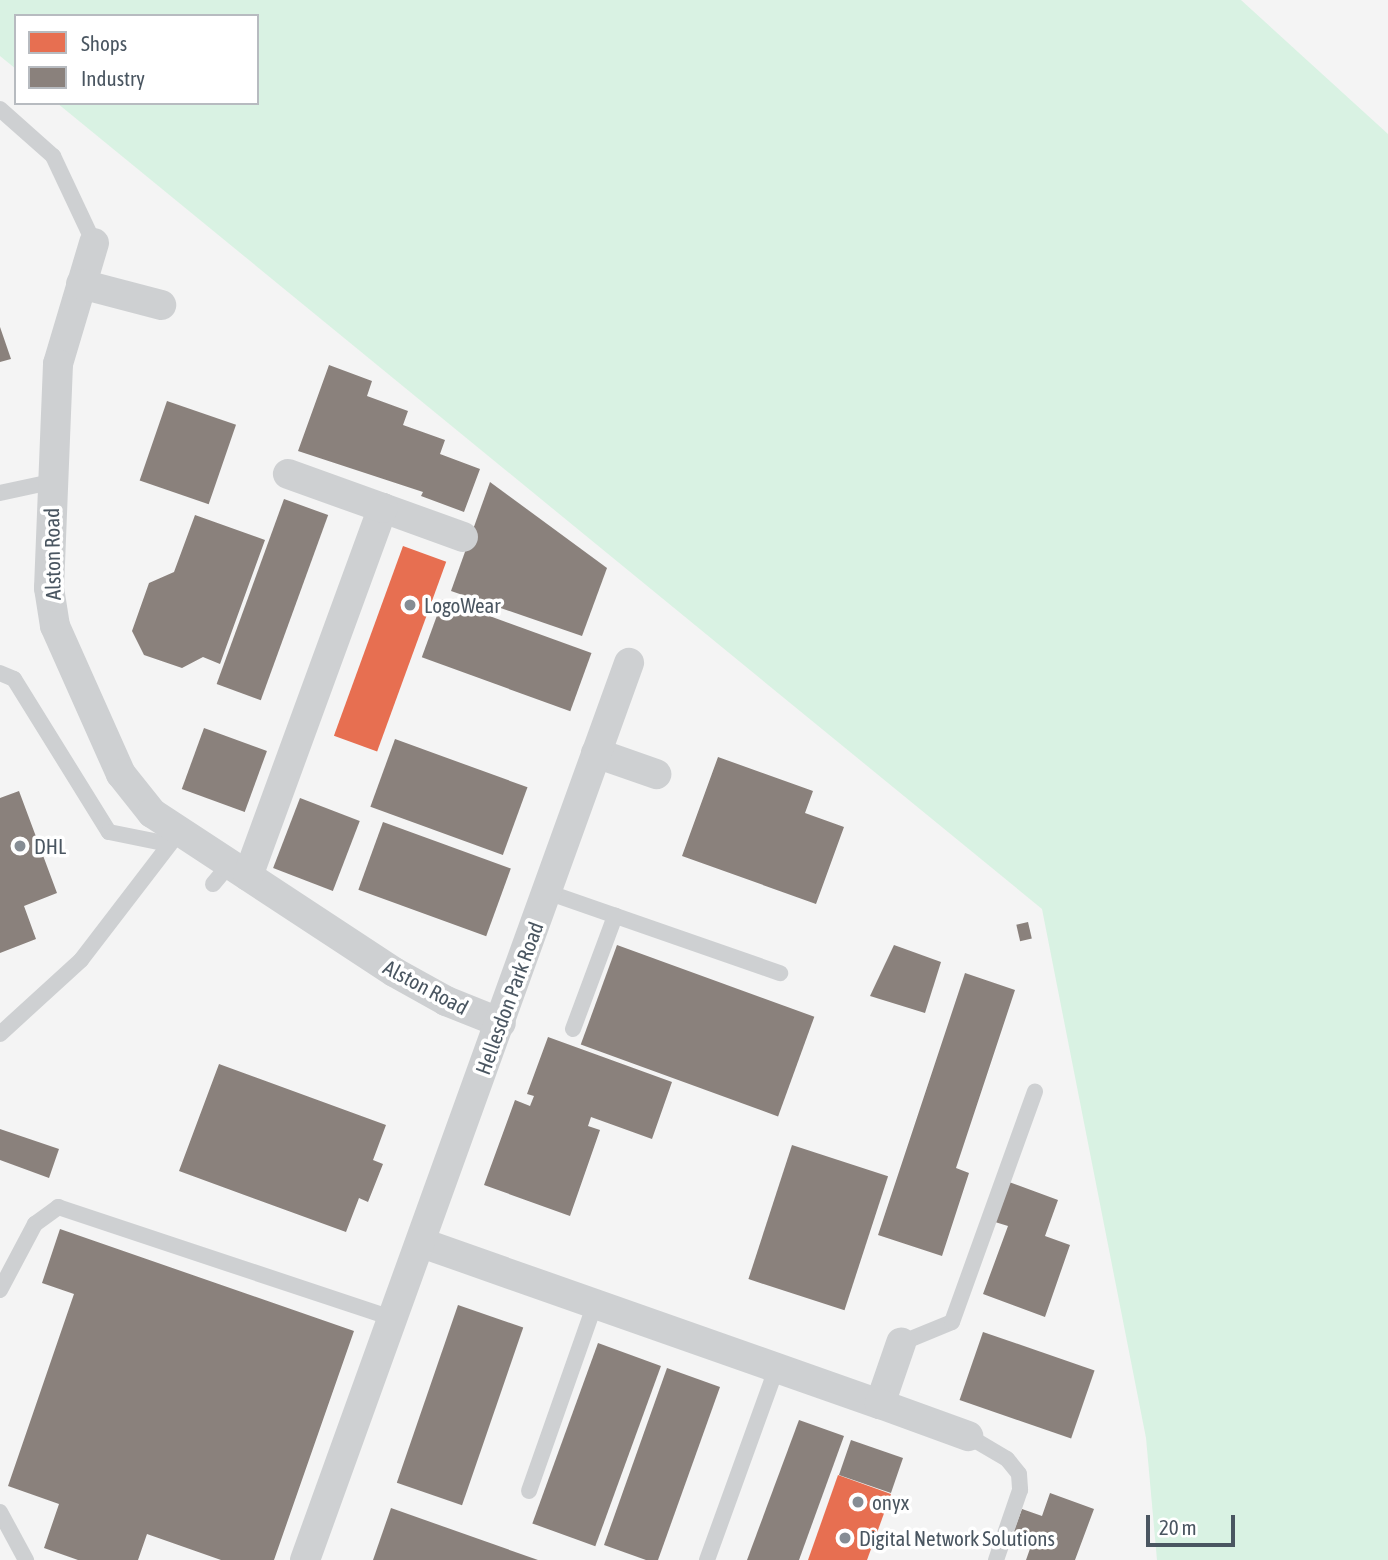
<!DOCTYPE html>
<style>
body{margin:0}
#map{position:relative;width:1388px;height:1560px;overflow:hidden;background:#f4f4f4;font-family:"Asap Condensed",sans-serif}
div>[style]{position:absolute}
.green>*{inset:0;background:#d9f2e3}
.shops>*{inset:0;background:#e76f51;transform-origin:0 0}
.industry>*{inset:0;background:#8a817c;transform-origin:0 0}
.lane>*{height:16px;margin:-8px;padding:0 8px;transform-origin:8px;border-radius:8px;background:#ced0d2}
.street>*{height:30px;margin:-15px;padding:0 15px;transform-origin:15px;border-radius:15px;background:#ced0d2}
.dots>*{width:19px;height:19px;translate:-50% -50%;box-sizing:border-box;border:4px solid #fff;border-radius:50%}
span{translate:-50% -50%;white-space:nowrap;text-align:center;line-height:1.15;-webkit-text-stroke:7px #fff;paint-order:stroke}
.street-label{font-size:21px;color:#4a5661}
.poi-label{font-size:21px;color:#4a5661}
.left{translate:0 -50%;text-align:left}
.legend{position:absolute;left:14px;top:14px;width:245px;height:91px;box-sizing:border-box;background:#fff;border:2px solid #b7bbc0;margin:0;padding:9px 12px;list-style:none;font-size:21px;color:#4a5661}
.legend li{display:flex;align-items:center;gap:14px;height:35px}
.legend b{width:35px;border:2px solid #b7bbc0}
.scale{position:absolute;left:1146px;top:1515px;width:89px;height:32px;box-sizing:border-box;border:4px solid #4a5661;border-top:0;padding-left:9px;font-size:21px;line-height:24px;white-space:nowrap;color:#4a5661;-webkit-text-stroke:5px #fff;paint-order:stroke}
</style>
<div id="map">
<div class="green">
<div style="clip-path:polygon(0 0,1241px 0,1388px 134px,1388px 1560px,1157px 1560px,1146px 1438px,1042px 909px,57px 103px,257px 103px,257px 16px,16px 16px,16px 69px,0 56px)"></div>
</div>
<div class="shops">
<div style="left:403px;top:546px;width:46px;height:202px;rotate:20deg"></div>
<div style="clip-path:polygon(838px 1475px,891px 1494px,878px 1530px,867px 1560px,808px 1560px)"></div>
</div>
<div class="industry">
<div style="clip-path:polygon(0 327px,11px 359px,0 362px)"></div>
<div style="clip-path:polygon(329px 365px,372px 381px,367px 396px,408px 411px,403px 425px,445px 440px,440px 454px,480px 469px,464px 512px,421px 496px,423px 492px,298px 451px)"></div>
<div style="left:167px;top:401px;width:73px;height:84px;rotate:19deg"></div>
<div style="clip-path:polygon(490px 482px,607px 568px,582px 636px,451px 591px)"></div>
<div style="left:284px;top:499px;width:47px;height:197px;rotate:20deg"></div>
<div style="clip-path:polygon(195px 515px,265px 540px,220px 664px,203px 657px,182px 668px,144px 655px,132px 631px,149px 583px,174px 572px)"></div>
<div style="left:443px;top:599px;width:158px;height:62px;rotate:20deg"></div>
<div style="left:204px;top:728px;width:67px;height:65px;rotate:20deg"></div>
<div style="left:395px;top:739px;width:141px;height:72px;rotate:20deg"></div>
<div style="clip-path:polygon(718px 757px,813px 791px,805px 813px,844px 827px,816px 904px,682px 856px)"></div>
<div style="clip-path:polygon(19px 791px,57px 893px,24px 906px,36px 939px,0 953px,0 798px)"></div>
<div style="left:300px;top:798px;width:64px;height:75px;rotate:21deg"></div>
<div style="left:383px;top:822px;width:136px;height:72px;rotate:20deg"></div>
<div style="left:1028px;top:922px;width:17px;height:12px;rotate:77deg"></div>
<div style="left:617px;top:945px;width:210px;height:106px;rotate:20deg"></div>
<div style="clip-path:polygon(894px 945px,941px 962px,925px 1013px,870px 996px)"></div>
<div style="clip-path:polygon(965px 973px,1015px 990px,956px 1168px,969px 1173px,942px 1256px,878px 1235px)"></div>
<div style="clip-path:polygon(548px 1037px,672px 1082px,652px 1139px,591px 1117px,588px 1126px,600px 1130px,570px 1216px,484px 1185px,515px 1100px,530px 1106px,534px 1096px,527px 1094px)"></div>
<div style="clip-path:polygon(219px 1064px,386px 1125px,373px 1160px,383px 1164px,368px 1202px,359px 1198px,346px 1232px,179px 1171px)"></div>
<div style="clip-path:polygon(0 1129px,59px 1149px,49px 1178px,0 1160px)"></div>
<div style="left:792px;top:1145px;width:101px;height:141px;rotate:18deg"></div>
<div style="clip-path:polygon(1009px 1182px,1058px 1200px,1045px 1236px,1070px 1245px,1045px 1317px,983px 1294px,1008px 1226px,995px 1222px)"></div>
<div style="clip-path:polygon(60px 1229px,354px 1331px,274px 1560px,221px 1560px,147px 1534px,138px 1560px,78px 1560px,44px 1548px,59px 1504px,8px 1486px,74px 1294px,42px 1283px)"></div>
<div style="left:458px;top:1305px;width:69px;height:188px;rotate:19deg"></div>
<div style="left:983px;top:1332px;width:118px;height:72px;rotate:19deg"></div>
<div style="left:598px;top:1343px;width:67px;height:192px;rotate:20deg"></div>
<div style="clip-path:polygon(667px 1368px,720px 1387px,658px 1560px,646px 1560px,604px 1545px)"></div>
<div style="clip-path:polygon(799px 1420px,844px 1436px,799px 1560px,747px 1560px)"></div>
<div style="left:851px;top:1440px;width:55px;height:37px;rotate:19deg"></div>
<div style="clip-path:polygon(1050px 1493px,1094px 1509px,1075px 1560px,1026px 1560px,1032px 1543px,1012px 1536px,1022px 1509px,1042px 1516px)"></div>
<div style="clip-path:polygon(391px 1508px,538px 1560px,373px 1560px)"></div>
</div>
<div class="lane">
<div style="left:0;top:109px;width:71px;rotate:41.6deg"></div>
<div style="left:53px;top:156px;width:96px;rotate:64.8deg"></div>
<div style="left:0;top:493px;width:52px;rotate:-12.2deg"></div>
<div style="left:0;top:673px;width:15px;rotate:23deg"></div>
<div style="left:14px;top:679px;width:180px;rotate:58.2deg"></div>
<div style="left:109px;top:832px;width:60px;rotate:11.5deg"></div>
<div style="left:213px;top:884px;width:26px;rotate:-50deg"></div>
<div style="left:547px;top:892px;width:247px;rotate:19.2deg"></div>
<div style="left:573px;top:1029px;width:121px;rotate:-69.6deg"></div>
<div style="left:0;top:1034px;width:110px;rotate:-42.4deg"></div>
<div style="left:81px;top:960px;width:163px;rotate:-52.5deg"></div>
<div style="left:0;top:1290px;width:75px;rotate:-62.1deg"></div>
<div style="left:35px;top:1224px;width:29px;rotate:-36deg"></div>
<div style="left:58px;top:1207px;width:354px;rotate:18.4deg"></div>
<div style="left:901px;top:1343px;width:55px;rotate:-22.4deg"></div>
<div style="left:952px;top:1322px;width:245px;rotate:-70.2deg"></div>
<div style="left:968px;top:1436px;width:45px;rotate:30.5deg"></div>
<div style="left:1007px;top:1459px;width:19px;rotate:51deg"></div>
<div style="left:1019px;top:1474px;width:16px;rotate:86deg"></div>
<div style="left:1020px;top:1490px;width:74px;rotate:108.9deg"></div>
<div style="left:529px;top:1491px;width:198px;rotate:-70.6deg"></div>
<div style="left:0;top:1512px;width:55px;rotate:61.6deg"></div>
<div style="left:707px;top:1560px;width:205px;rotate:-70.1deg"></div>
</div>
<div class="street">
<div style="left:94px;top:243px;width:126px;rotate:106.6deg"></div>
<div style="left:58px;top:364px;width:224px;rotate:92.3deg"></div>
<div style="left:49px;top:588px;width:38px;rotate:81deg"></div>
<div style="left:55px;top:626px;width:162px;rotate:66deg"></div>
<div style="left:121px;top:774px;width:50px;rotate:51.5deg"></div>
<div style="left:152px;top:813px;width:290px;rotate:33.3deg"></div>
<div style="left:394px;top:972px;width:60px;rotate:29.1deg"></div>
<div style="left:446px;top:1001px;width:59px;rotate:21.8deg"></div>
<div style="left:81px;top:284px;width:83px;rotate:14.7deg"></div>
<div style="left:383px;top:508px;width:85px;rotate:19.9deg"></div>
<div style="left:596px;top:753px;width:64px;rotate:19.3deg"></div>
<div style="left:248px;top:876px;width:392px;rotate:-69.9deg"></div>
<div style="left:383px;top:508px;width:101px;rotate:-160.3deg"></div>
<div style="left:422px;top:1243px;width:485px;rotate:19.4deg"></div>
<div style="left:880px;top:1404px;width:65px;rotate:-71deg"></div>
<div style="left:880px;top:1404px;width:94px;rotate:20deg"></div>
<div style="left:305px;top:1560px;width:954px;rotate:-70.14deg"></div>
</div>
<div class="dots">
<div style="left:410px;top:605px;background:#868d94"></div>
<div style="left:20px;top:846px;background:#868d94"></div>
<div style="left:858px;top:1502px;background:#868d94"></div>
<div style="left:845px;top:1538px;background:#868d94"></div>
</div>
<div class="street-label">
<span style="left:52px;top:554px;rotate:-91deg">Alston Road</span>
<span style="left:426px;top:987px;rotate:28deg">Alston Road</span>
<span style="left:509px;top:998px;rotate:-70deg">Hellesdon Park Road</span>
</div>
<div class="poi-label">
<span class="left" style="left:424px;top:605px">LogoWear</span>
<span class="left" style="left:34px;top:846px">DHL</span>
<span class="left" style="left:872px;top:1502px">onyx</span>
<span class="left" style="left:859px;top:1538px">Digital Network Solutions</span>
</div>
<ul class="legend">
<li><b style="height:19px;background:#e76f51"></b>Shops</li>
<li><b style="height:19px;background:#8a817c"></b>Industry</li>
</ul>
<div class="scale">20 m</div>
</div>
